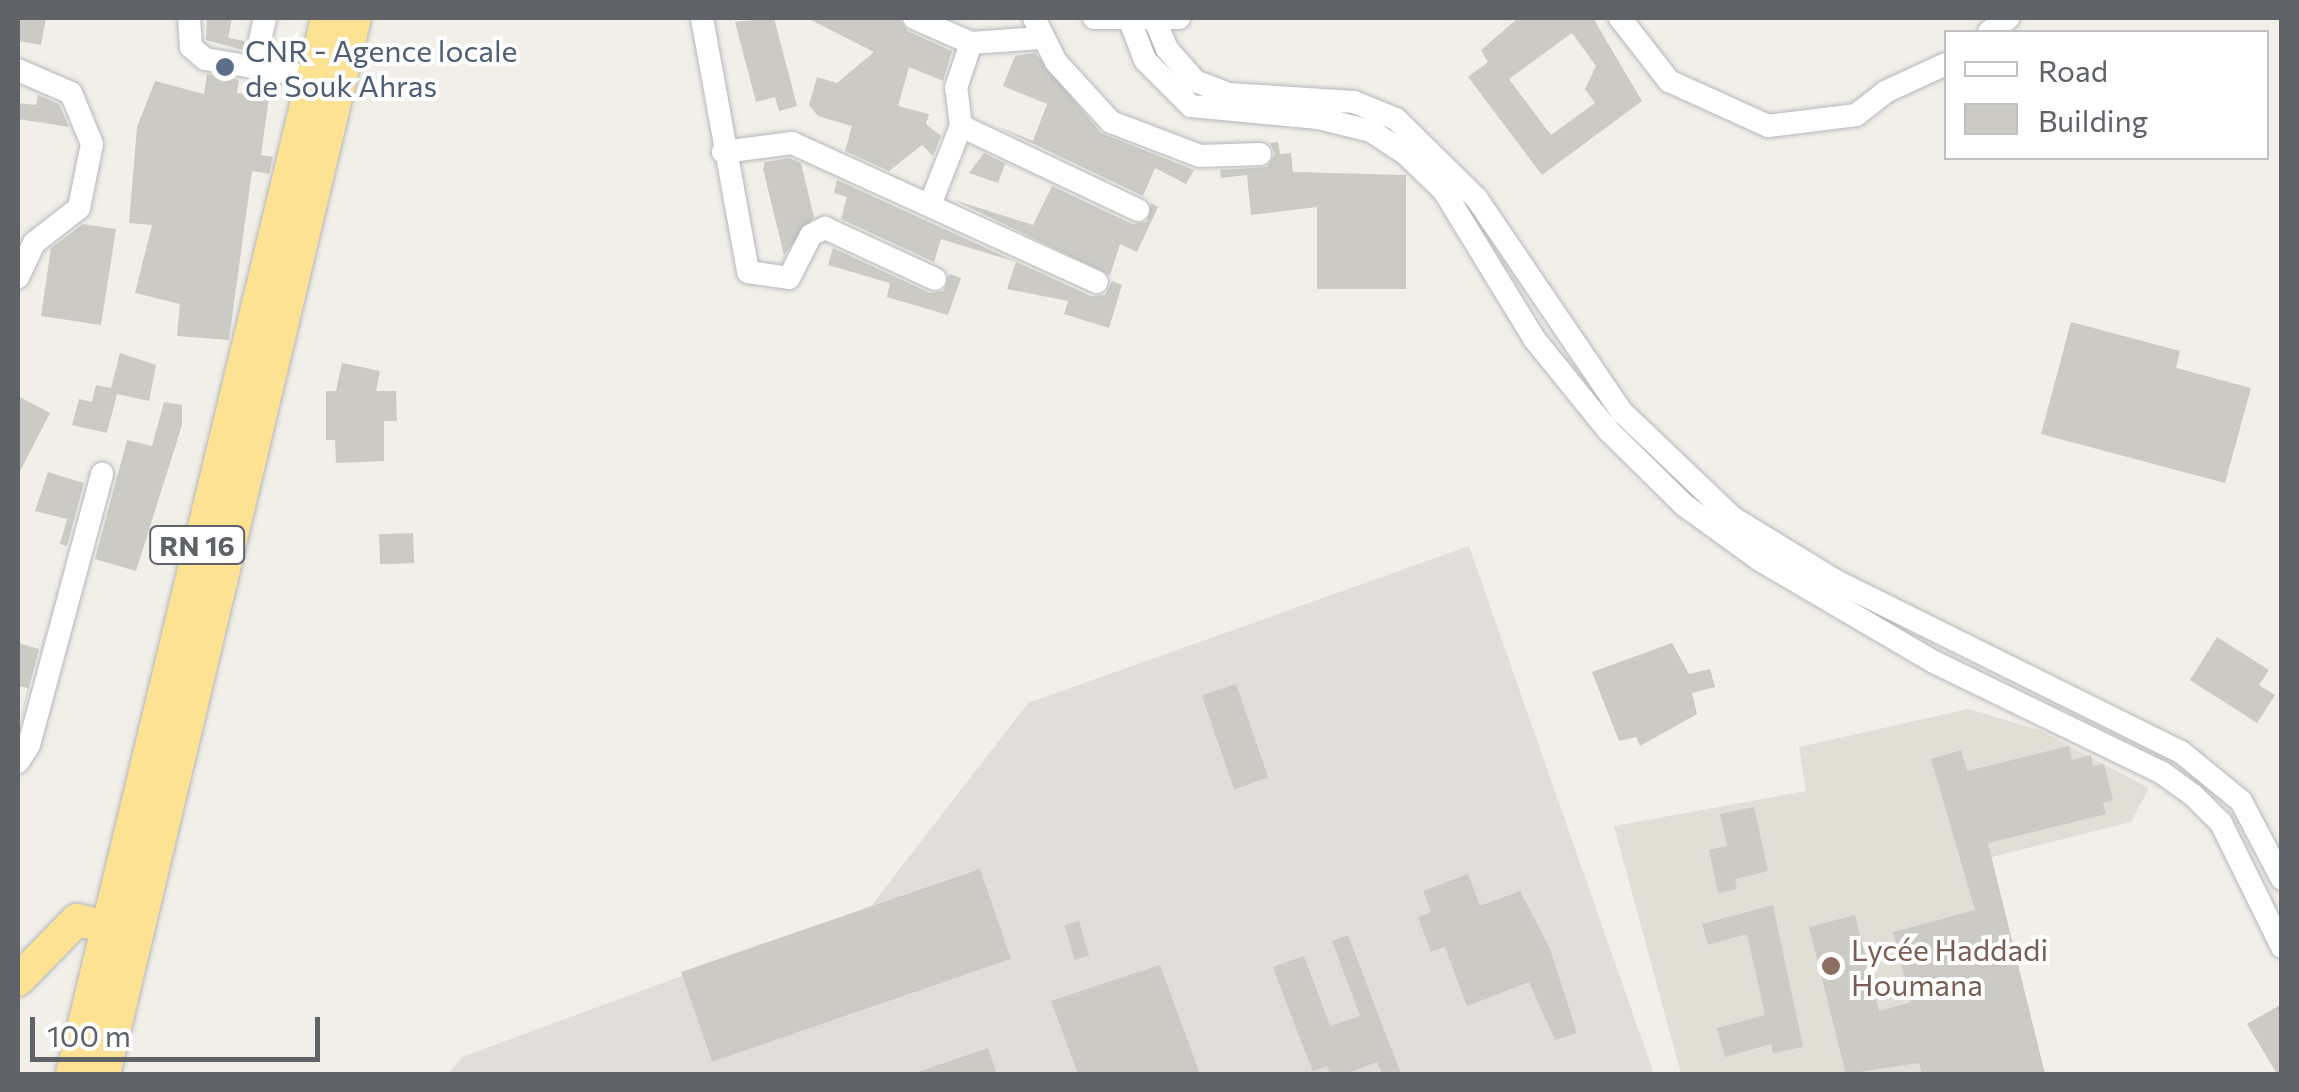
<!DOCTYPE html>
<meta charset="utf-8">
<style>
body{margin:0}
#map{position:relative;width:2299px;height:1092px;overflow:hidden;background:#f1efe8;font-family:Commissioner,sans-serif}
div>[style]{position:absolute}
.industrial>*{inset:0;background:#e0deda}
.education>*{inset:0;background:#e1ded6}
.building>*{inset:0;background:#cccac5;transform-origin:0 0}
.roads{filter:drop-shadow(0 0 2px #b5b8bc) drop-shadow(0 0 2px #b5b8bc)}
.minor>*{height:22px;margin:-11px;padding:0 11px;transform-origin:11px;border-radius:11px;background:#fff}
.highway>*{height:32px;margin:-16px;padding:0 16px;transform-origin:16px;border-radius:16px;background:#fde293}
.dots>*{width:28px;height:28px;translate:-50% -50%;box-sizing:border-box;border:5px solid #fff;border-radius:50%}
span{translate:-50% -50%;white-space:nowrap;text-align:center;line-height:1.15;-webkit-text-stroke:8px #fff;paint-order:stroke}
.shield-label span{padding:2px 8px;background:#fff;border:2px solid;border-radius:8px;-webkit-text-stroke-width:0}
.shield-label{font-size:28px;color:#5f6368;font-weight:700}
.service-label{font-size:30px;color:#4e5e75}
.left{translate:0 -50%;text-align:left}
.education-label{font-size:30px;color:#785e54}
.frame{position:absolute;inset:0;border:20px solid #5f6368;pointer-events:none}
.legend{position:absolute;left:1944px;top:30px;width:325px;height:130px;box-sizing:border-box;background:#fff;border:2px solid #bfc1c3;margin:0;padding:12px 18px;list-style:none;font-size:30px;color:#5f6368}
.legend li{display:flex;align-items:center;gap:20px;height:50px}
.legend b{width:50px;border:2px solid #bfc1c3}
.scale{position:absolute;left:30px;top:1017px;width:290px;height:45px;box-sizing:border-box;border:5px solid #5f6368;border-top:0;padding-left:12px;font-size:30px;line-height:35px;white-space:nowrap;color:#5f6368;-webkit-text-stroke:8px #fff;paint-order:stroke}
</style>
<div id="map">
<div class="industrial">
<div style="clip-path:polygon(1469px 546px,1654px 1074px,448px 1074px,462px 1057px,871px 906px,1028px 703px)"></div>
</div>
<div class="education">
<div style="clip-path:polygon(1968px 709px,2039px 730px,2149px 788px,2131px 822px,1988px 858px,2034px 1074px,1681px 1074px,1614px 826px,1806px 791px,1799px 747px)"></div>
</div>
<div class="building">
<div style="clip-path:polygon(18px 18px,46px 18px,41px 45px,18px 41px)"></div>
<div style="clip-path:polygon(207px 18px,232px 18px,228px 38px,245px 41px,243px 50px,206px 40px)"></div>
<div style="clip-path:polygon(774px 18px,797px 106px,779px 111px,775px 97px,756px 102px,735px 22px)"></div>
<div style="clip-path:polygon(807px 18px,899px 18px,907px 31px,952px 51px,943px 81px,909px 67px,898px 106px,929px 114px,926px 124px,941px 136px,933px 156px,922px 145px,889px 171px,845px 151px,852px 126px,818px 116px,809px 105px,817px 77px,837px 83px,874px 52px)"></div>
<div style="clip-path:polygon(evenodd,1518px 18px,1593px 18px,1642px 101px,1542px 175px,1468px 77px,1488px 62px,1481px 50px,1518px 18px,1572px 33px,1596px 66px,1585px 89px,1595px 103px,1551px 135px,1509px 79px,1572px 33px)"></div>
<div style="clip-path:polygon(1035px 53px,1101px 133px,1194px 170px,1186px 184px,1155px 168px,1143px 196px,996px 126px,1033px 141px,1047px 104px,1003px 86px,1015px 56px)"></div>
<div style="clip-path:polygon(207px 74px,239px 80px,237px 93px,269px 97px,261px 155px,273px 157px,269px 174px,252px 171px,229px 340px,177px 336px,180px 304px,135px 293px,152px 225px,129px 223px,137px 127px,155px 81px,204px 94px)"></div>
<div style="clip-path:polygon(38px 95px,59px 104px,69px 127px,18px 119px,18px 103px,36px 105px)"></div>
<div style="clip-path:polygon(1278px 142px,1280px 154px,1291px 153px,1293px 172px,1406px 175px,1406px 289px,1317px 289px,1317px 207px,1251px 215px,1247px 175px,1221px 178px,1220px 170px,1267px 167px,1275px 154px,1270px 143px)"></div>
<div style="clip-path:polygon(984px 153px,1033px 177px,1005px 164px,998px 183px,969px 173px)"></div>
<div style="clip-path:polygon(789px 158px,801px 163px,814px 217px,784px 255px,763px 169px,765px 162px)"></div>
<div style="clip-path:polygon(837px 180px,1091px 296px,1105px 295px,1112px 281px,1122px 285px,1109px 328px,1064px 314px,1068px 301px,1007px 289px,1016px 262px,941px 239px,934px 262px,841px 219px,847px 197px,834px 193px)"></div>
<div style="clip-path:polygon(1052px 186px,1132px 224px,1147px 222px,1151px 203px,1158px 207px,1137px 252px,1120px 244px,1110px 275px,954px 200px,1033px 225px)"></div>
<div style="clip-path:polygon(83px 224px,116px 229px,101px 325px,41px 316px,51px 248px)"></div>
<div style="clip-path:polygon(833px 248px,930px 293px,944px 291px,949px 274px,961px 278px,948px 315px,887px 297px,890px 283px,828px 265px)"></div>
<div style="clip-path:polygon(2071px 322px,2180px 351px,2176px 368px,2251px 388px,2225px 483px,2041px 434px)"></div>
<div style="clip-path:polygon(120px 353px,156px 365px,149px 401px,117px 394px,107px 433px,72px 425px,79px 399px,92px 402px,96px 385px,111px 388px)"></div>
<div style="clip-path:polygon(342px 363px,380px 371px,376px 391px,396px 391px,397px 421px,384px 421px,384px 461px,336px 463px,335px 440px,326px 440px,326px 391px,336px 391px)"></div>
<div style="clip-path:polygon(18px 396px,50px 413px,18px 475px)"></div>
<div style="clip-path:polygon(164px 402px,182px 405px,182px 425px,136px 571px,95px 559px,127px 440px,152px 446px)"></div>
<div style="clip-path:polygon(48px 472px,84px 483px,67px 546px,60px 544px,67px 519px,35px 511px)"></div>
<div style="left:413px;top:533px;width:30px;height:34px;rotate:88deg"></div>
<div style="clip-path:polygon(2217px 637px,2269px 670px,2259px 685px,2275px 695px,2257px 723px,2190px 680px)"></div>
<div style="clip-path:polygon(18px 643px,39px 649px,18px 730px,28px 688px,18px 686px)"></div>
<div style="clip-path:polygon(1672px 643px,1689px 674px,1710px 669px,1715px 687px,1692px 693px,1697px 714px,1640px 746px,1636px 737px,1619px 741px,1592px 672px)"></div>
<div style="left:1236px;top:684px;width:99px;height:36px;rotate:71deg"></div>
<div style="clip-path:polygon(2069px 746px,2072px 760px,2091px 755px,2093px 766px,2104px 764px,2113px 800px,2103px 803px,2106px 814px,1988px 843px,2045px 1074px,1922px 1074px,1919px 1063px,1846px 1074px,1809px 927px,1855px 915px,1879px 1011px,1911px 1002px,1893px 932px,1975px 910px,1931px 759px,1961px 750px,1967px 771px)"></div>
<div style="clip-path:polygon(1754px 807px,1768px 871px,1735px 879px,1737px 889px,1718px 893px,1709px 850px,1727px 846px,1720px 814px)"></div>
<div style="left:980px;top:869px;width:95px;height:316px;rotate:71deg"></div>
<div style="clip-path:polygon(1468px 874px,1480px 906px,1520px 891px,1550px 949px,1577px 1033px,1555px 1040px,1529px 982px,1467px 1006px,1445px 947px,1431px 952px,1418px 917px,1431px 912px,1423px 891px)"></div>
<div style="clip-path:polygon(1773px 905px,1803px 1047px,1773px 1053px,1771px 1044px,1725px 1057px,1717px 1028px,1765px 1015px,1747px 934px,1708px 945px,1702px 924px)"></div>
<div style="left:1079px;top:921px;width:36px;height:15px;rotate:74deg"></div>
<div style="clip-path:polygon(1348px 935px,1401px 1074px,1382px 1074px,1377px 1062px,1345px 1074px,1330px 1074px,1327px 1066px,1313px 1071px,1290px 1013px,1273px 967px,1304px 956px,1330px 1026px,1360px 1016px,1332px 941px)"></div>
<div style="clip-path:polygon(1160px 965px,1200px 1074px,1078px 1074px,1051px 1001px)"></div>
<div style="clip-path:polygon(2282px 1004px,2282px 1074px,2277px 1074px,2247px 1024px)"></div>
<div style="clip-path:polygon(988px 1048px,997px 1074px,918px 1074px,918px 1072px)"></div>
</div>
<div class="roads">
<div class="minor">
<div style="left:189px;top:18px;width:29px;rotate:86deg"></div>
<div style="left:191px;top:47px;width:18px;rotate:41deg"></div>
<div style="left:205px;top:59px;width:109px;rotate:9.5deg"></div>
<div style="left:702px;top:18px;width:258px;rotate:79.7deg"></div>
<div style="left:748px;top:272px;width:41px;rotate:8.3deg"></div>
<div style="left:789px;top:278px;width:48px;rotate:-62.9deg"></div>
<div style="left:811px;top:235px;width:16px;rotate:-27deg"></div>
<div style="left:825px;top:228px;width:121px;rotate:24.9deg"></div>
<div style="left:914px;top:18px;width:62px;rotate:23.7deg"></div>
<div style="left:971px;top:43px;width:69px;rotate:-4.1deg"></div>
<div style="left:1034px;top:18px;width:49px;rotate:63.4deg"></div>
<div style="left:1056px;top:62px;width:81px;rotate:47.5deg"></div>
<div style="left:1111px;top:122px;width:95px;rotate:20.9deg"></div>
<div style="left:1200px;top:156px;width:60px;rotate:-1.9deg"></div>
<div style="left:1094px;top:18px;width:85px"></div>
<div style="left:1129px;top:18px;width:45px;rotate:69.1deg"></div>
<div style="left:1145px;top:60px;width:65px;rotate:45deg"></div>
<div style="left:1191px;top:106px;width:128px;rotate:5.4deg"></div>
<div style="left:1318px;top:118px;width:55px;rotate:13.8deg"></div>
<div style="left:1371px;top:131px;width:42px;rotate:33.3deg"></div>
<div style="left:1406px;top:154px;width:53px;rotate:44.2deg"></div>
<div style="left:1444px;top:191px;width:175px;rotate:58.6deg"></div>
<div style="left:1535px;top:340px;width:116px;rotate:51deg"></div>
<div style="left:1608px;top:430px;width:107px;rotate:44.6deg"></div>
<div style="left:1684px;top:505px;width:94px;rotate:35.9deg"></div>
<div style="left:1760px;top:560px;width:202px;rotate:30.4deg"></div>
<div style="left:1934px;top:662px;width:252px;rotate:25.9deg"></div>
<div style="left:2161px;top:772px;width:39px;rotate:36deg"></div>
<div style="left:2193px;top:795px;width:40px;rotate:45deg"></div>
<div style="left:2221px;top:823px;width:138px;rotate:63.8deg"></div>
<div style="left:1154px;top:18px;width:34px;rotate:67deg"></div>
<div style="left:1167px;top:49px;width:43px;rotate:48.8deg"></div>
<div style="left:1195px;top:81px;width:36px;rotate:21deg"></div>
<div style="left:1229px;top:94px;width:125px;rotate:3.7deg"></div>
<div style="left:1354px;top:102px;width:45px;rotate:22deg"></div>
<div style="left:1396px;top:119px;width:114px;rotate:44.6deg"></div>
<div style="left:1477px;top:199px;width:258px;rotate:55.8deg"></div>
<div style="left:1622px;top:412px;width:153px;rotate:43.7deg"></div>
<div style="left:1733px;top:518px;width:119px;rotate:31.5deg"></div>
<div style="left:1834px;top:580px;width:387px;rotate:26.4deg"></div>
<div style="left:2181px;top:752px;width:77px;rotate:39.2deg"></div>
<div style="left:2241px;top:801px;width:88px;rotate:62.3deg"></div>
<div style="left:1620px;top:18px;width:80px;rotate:52.1deg"></div>
<div style="left:1669px;top:81px;width:109px;rotate:24.4deg"></div>
<div style="left:1768px;top:126px;width:89px;rotate:-7.1deg"></div>
<div style="left:1856px;top:115px;width:37px;rotate:-38deg"></div>
<div style="left:1885px;top:92px;width:67px;rotate:-24.7deg"></div>
<div style="left:1989px;top:32px;width:24px;rotate:-36deg"></div>
<div style="left:254px;top:68px;width:51px;rotate:-77.6deg"></div>
<div style="left:18px;top:70px;width:58px;rotate:23.5deg"></div>
<div style="left:71px;top:93px;width:55px;rotate:67.6deg"></div>
<div style="left:92px;top:144px;width:65px;rotate:101.5deg"></div>
<div style="left:79px;top:208px;width:57px;rotate:142.1deg"></div>
<div style="left:34px;top:243px;width:38px;rotate:115deg"></div>
<div style="left:961px;top:126px;width:196px;rotate:25.4deg"></div>
<div style="left:723px;top:152px;width:70px;rotate:-7.4deg"></div>
<div style="left:792px;top:143px;width:335px;rotate:24.5deg"></div>
<div style="left:930px;top:205px;width:85px;rotate:-68.6deg"></div>
<div style="left:961px;top:126px;width:38px;rotate:-97deg"></div>
<div style="left:956px;top:88px;width:47px;rotate:-71.6deg"></div>
<div style="left:18px;top:762px;width:20px;rotate:-57deg"></div>
<div style="left:29px;top:745px;width:281px;rotate:-74.9deg"></div>
</div>
<div class="highway">
<div style="left:18px;top:980px;width:84px;rotate:-45.5deg"></div>
<div style="left:77px;top:920px;width:32px;rotate:13deg"></div>
<div style="left:72px;top:1074px;width:1086px;rotate:-76.42deg"></div>
<div style="left:104px;top:1074px;width:1085px;rotate:-76.63deg"></div>
</div>
</div>
<div class="dots">
<div style="left:225px;top:67px;background:#5c6f8a"></div>
<div style="left:1831px;top:966px;background:#8d6e63"></div>
</div>
<div class="shield-label">
<span style="left:197px;top:545px">RN 16</span>
</div>
<div class="service-label">
<span class="left" style="left:245px;top:67px">CNR - Agence locale<br>de Souk Ahras</span>
</div>
<div class="education-label">
<span class="left" style="left:1851px;top:966px">Lycée Haddadi<br>Houmana</span>
</div>
<div class="frame"></div>
<ul class="legend">
<li><b style="height:12px;background:#fff"></b>Road</li>
<li><b style="height:28px;background:#cccac5"></b>Building</li>
</ul>
<div class="scale">100 m</div>
</div>
